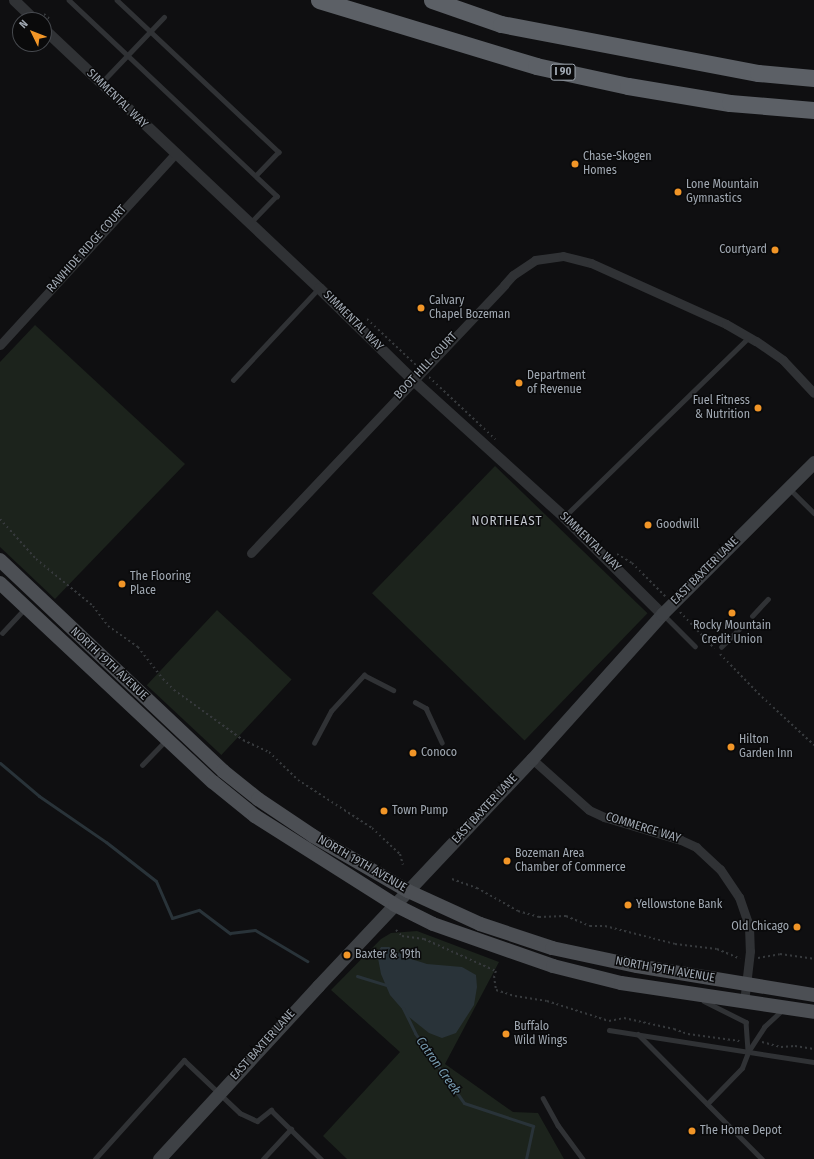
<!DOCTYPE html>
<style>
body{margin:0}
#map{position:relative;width:814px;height:1159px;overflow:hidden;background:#0f0f11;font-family:"Fira Sans Condensed",sans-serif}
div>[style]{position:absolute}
.green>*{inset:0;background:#1c231c;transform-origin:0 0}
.water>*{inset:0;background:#293339}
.stream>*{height:3px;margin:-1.5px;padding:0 1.5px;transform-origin:1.5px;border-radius:1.5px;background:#293339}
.path>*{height:2px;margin-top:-1px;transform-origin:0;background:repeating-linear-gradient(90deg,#36393c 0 2px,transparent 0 5px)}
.service>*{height:4.5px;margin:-2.25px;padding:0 2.25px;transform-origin:2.25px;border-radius:2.25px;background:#303235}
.minor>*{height:9px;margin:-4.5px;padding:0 4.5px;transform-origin:4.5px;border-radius:4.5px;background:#303235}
.tertiary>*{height:11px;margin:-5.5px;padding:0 5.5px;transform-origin:5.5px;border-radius:5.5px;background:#303235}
.secondary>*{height:13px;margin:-6.5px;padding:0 6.5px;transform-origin:6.5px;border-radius:6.5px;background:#3e4145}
.primary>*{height:14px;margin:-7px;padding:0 7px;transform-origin:7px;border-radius:7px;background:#4c4f54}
.motorway>*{height:17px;margin:-8.5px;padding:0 8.5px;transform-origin:8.5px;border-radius:8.5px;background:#5c6066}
.dots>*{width:11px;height:11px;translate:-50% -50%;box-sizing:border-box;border:2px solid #0a0a0b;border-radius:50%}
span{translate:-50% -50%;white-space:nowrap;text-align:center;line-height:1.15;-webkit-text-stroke:3px #0a0a0b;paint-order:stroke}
.shield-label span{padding:1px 3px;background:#0a0a0b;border:1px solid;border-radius:3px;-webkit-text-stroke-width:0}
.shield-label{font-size:11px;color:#a0a8b2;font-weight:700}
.street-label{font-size:12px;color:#a0a8b2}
.poi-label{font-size:12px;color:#a0a8b2}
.left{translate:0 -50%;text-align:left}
.right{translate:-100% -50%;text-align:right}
.neighbourhood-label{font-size:13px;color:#c1c6ce;letter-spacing:1px}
.water-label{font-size:13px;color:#769aae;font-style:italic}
.north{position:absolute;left:12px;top:12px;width:40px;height:40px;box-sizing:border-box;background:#0a0a0b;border:1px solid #46494e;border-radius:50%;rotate:313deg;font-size:11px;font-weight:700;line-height:16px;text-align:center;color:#a0a8b2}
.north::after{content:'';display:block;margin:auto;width:14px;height:18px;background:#f19527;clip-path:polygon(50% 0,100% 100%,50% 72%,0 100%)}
</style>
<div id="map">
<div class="green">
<div style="clip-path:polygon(35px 325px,185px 464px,55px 599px,0 547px,0 362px)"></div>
<div style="left:495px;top:466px;width:212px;height:177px;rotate:44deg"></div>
<div style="left:217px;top:610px;width:102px;height:103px;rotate:43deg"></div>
<div style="clip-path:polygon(417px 931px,499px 962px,445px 1064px,513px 1112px,538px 1113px,564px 1159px,347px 1159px,323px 1136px,400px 1052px,331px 990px,381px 939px,391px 933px)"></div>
</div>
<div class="water">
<div style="clip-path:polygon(381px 947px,389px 947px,408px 958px,427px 964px,462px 967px,476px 975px,477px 987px,474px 1005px,456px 1033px,442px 1038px,429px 1033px,409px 1017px,390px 995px,381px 974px,377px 953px)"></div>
</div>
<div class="stream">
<div style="left:0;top:763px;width:51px;rotate:40.2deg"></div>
<div style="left:39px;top:796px;width:81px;rotate:34.5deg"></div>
<div style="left:106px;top:842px;width:63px;rotate:38deg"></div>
<div style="left:156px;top:881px;width:40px;rotate:66.6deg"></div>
<div style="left:172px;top:918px;width:28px;rotate:-17deg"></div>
<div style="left:199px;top:910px;width:39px;rotate:37deg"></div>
<div style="left:230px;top:933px;width:25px;rotate:-7deg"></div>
<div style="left:255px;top:930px;width:61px;rotate:30.8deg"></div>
<div style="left:357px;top:976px;width:31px;rotate:17deg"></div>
<div style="left:403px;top:1008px;width:28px;rotate:64deg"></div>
<div style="left:415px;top:1033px;width:85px;rotate:55deg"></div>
<div style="left:464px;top:1103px;width:73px;rotate:18.4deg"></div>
<div style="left:533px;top:1126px;width:34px;rotate:102deg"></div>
</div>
<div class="path">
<div style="left:44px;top:14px;width:9px;rotate:41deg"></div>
<div style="left:367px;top:319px;width:67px;rotate:43.2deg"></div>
<div style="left:429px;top:377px;width:91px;rotate:43.2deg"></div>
<div style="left:0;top:519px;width:54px;rotate:48deg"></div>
<div style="left:36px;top:559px;width:74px;rotate:39.5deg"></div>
<div style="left:93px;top:606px;width:25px;rotate:53deg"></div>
<div style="left:108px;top:626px;width:37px;rotate:35deg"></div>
<div style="left:138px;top:647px;width:41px;rotate:52deg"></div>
<div style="left:163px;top:679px;width:16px;rotate:45deg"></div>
<div style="left:174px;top:690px;width:85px;rotate:35.9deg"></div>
<div style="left:243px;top:740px;width:29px;rotate:25deg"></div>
<div style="left:269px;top:752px;width:40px;rotate:44deg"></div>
<div style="left:298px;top:780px;width:88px;rotate:33deg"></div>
<div style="left:372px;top:828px;width:38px;rotate:43deg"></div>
<div style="left:400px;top:854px;width:11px;rotate:75deg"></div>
<div style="left:617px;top:554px;width:17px;rotate:31deg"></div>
<div style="left:632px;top:563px;width:47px;rotate:45deg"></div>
<div style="left:680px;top:612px;width:50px;rotate:46.6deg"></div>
<div style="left:720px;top:654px;width:60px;rotate:45.7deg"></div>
<div style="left:762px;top:697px;width:71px;rotate:42.7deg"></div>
<div style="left:452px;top:879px;width:27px;rotate:20deg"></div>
<div style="left:477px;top:888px;width:47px;rotate:29.3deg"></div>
<div style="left:518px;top:911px;width:22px;rotate:16deg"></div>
<div style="left:539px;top:917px;width:27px;rotate:-2deg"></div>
<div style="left:566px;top:916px;width:26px;rotate:23deg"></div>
<div style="left:590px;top:926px;width:15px"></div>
<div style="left:605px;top:926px;width:72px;rotate:14.4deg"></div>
<div style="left:675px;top:944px;width:42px;rotate:6.8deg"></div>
<div style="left:717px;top:949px;width:25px;rotate:23deg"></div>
<div style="left:396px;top:930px;width:8px;rotate:45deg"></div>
<div style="left:402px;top:936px;width:22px;rotate:8deg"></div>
<div style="left:424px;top:939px;width:79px;rotate:24deg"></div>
<div style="left:496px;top:971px;width:5px;rotate:112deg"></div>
<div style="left:494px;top:976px;width:14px;rotate:82deg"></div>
<div style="left:496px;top:990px;width:20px;rotate:18deg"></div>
<div style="left:515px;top:996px;width:32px;rotate:9deg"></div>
<div style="left:547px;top:1001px;width:65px;rotate:17.9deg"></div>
<div style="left:609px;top:1021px;width:15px;rotate:-11deg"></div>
<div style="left:624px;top:1018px;width:51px;rotate:12.4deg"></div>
<div style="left:674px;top:1029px;width:15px;rotate:20deg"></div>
<div style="left:688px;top:1034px;width:52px;rotate:7.7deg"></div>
<div style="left:758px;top:958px;width:22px;rotate:-10deg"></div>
<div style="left:780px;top:954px;width:34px;rotate:8deg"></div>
<div style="left:762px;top:1042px;width:20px;rotate:15deg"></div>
<div style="left:781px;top:1047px;width:14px;rotate:-4deg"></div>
<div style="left:795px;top:1046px;width:19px;rotate:9deg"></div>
</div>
<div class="service">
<div style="left:69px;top:0;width:286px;rotate:43.3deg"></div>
<div style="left:277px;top:196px;width:37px;rotate:134deg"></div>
<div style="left:117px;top:0;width:222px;rotate:43.2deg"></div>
<div style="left:279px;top:152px;width:33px;rotate:134deg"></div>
<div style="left:101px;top:83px;width:91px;rotate:-46.3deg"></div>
<div style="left:233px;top:380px;width:126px;rotate:-46.9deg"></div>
<div style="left:790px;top:489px;width:34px;rotate:45deg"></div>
<div style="left:564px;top:517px;width:258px;rotate:-44.2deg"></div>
<div style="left:664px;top:615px;width:44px;rotate:45deg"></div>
<div style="left:752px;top:616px;width:23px;rotate:-47deg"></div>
<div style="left:2px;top:633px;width:34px;rotate:-47deg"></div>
<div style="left:721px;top:647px;width:30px;rotate:-45deg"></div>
<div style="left:415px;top:702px;width:13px;rotate:29deg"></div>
<div style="left:426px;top:708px;width:38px;rotate:65deg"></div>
<div style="left:314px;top:743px;width:36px;rotate:-62deg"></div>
<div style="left:331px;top:711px;width:49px;rotate:-47.5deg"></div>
<div style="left:364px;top:675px;width:33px;rotate:27deg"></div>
<div style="left:142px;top:765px;width:35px;rotate:-46deg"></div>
<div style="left:704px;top:1001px;width:47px;rotate:26.6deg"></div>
<div style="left:746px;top:1022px;width:30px;rotate:86deg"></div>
<div style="left:609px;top:1030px;width:207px;rotate:8.9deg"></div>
<div style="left:638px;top:1034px;width:176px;rotate:45.2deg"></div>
<div style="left:543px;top:1098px;width:31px;rotate:61deg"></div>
<div style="left:558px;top:1125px;width:42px;rotate:53.7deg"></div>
<div style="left:707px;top:1104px;width:50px;rotate:-45.8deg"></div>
<div style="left:742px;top:1068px;width:17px;rotate:-69deg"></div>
<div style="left:748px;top:1052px;width:30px;rotate:-57deg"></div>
<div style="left:764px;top:1027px;width:25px;rotate:-43deg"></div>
<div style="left:95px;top:1159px;width:133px;rotate:-48deg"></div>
<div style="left:184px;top:1060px;width:77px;rotate:43.4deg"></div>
<div style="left:240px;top:1113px;width:19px;rotate:25deg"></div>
<div style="left:257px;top:1121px;width:18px;rotate:-38deg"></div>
<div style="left:271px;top:1110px;width:70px;rotate:44.4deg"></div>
<div style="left:263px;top:1159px;width:41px;rotate:-47deg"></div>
</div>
<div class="minor">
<div style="left:0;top:345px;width:259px;rotate:-47.5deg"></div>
<div style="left:251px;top:553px;width:369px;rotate:-46.6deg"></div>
<div style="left:504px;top:285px;width:13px;rotate:-48deg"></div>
<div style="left:513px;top:275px;width:27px;rotate:-34deg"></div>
<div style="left:535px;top:260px;width:28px;rotate:-8deg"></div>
<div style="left:563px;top:256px;width:29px;rotate:14deg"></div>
<div style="left:591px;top:263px;width:148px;rotate:24.3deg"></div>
<div style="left:726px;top:324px;width:34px;rotate:30deg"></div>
<div style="left:756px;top:341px;width:33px;rotate:35deg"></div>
<div style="left:783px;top:360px;width:45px;rotate:46.8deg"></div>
<div style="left:532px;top:759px;width:76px;rotate:41.8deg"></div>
<div style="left:589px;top:810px;width:17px;rotate:25deg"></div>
<div style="left:604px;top:817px;width:80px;rotate:16.6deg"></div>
<div style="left:681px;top:840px;width:17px;rotate:25deg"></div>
<div style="left:696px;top:847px;width:33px;rotate:43deg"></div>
<div style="left:720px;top:869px;width:34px;rotate:56deg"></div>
<div style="left:739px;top:897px;width:31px;rotate:71deg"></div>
<div style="left:749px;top:926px;width:25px;rotate:88deg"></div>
<div style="left:750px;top:951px;width:51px;rotate:96.7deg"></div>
</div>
<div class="tertiary">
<div style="left:14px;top:0;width:29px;rotate:44deg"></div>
<div style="left:44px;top:29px;width:378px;rotate:43.3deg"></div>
<div style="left:319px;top:288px;width:132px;rotate:44.4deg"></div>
<div style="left:413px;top:380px;width:204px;rotate:42.2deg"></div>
<div style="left:564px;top:517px;width:138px;rotate:44.7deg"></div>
</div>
<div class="secondary">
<div style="left:159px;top:1159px;width:235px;rotate:-47.4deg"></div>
<div style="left:318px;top:986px;width:312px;rotate:-46.7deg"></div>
<div style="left:532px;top:759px;width:195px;rotate:-48.1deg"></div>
<div style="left:662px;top:614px;width:215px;rotate:-45deg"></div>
</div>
<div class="primary">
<div style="left:0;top:560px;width:307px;rotate:43.4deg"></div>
<div style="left:223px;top:771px;width:45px;rotate:38.7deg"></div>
<div style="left:258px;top:799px;width:66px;rotate:33.9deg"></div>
<div style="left:313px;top:836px;width:110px;rotate:30.1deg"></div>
<div style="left:408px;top:891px;width:79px;rotate:24.6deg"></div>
<div style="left:480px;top:924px;width:76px;rotate:18.4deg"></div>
<div style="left:552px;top:948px;width:87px;rotate:12deg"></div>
<div style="left:637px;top:966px;width:179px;rotate:9.3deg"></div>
<div style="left:0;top:583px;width:291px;rotate:43.1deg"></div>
<div style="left:213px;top:782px;width:54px;rotate:39deg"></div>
<div style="left:255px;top:816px;width:166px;rotate:32.4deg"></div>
<div style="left:395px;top:905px;width:42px;rotate:26.6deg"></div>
<div style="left:433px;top:924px;width:127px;rotate:19.3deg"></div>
<div style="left:553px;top:966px;width:70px;rotate:14deg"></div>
<div style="left:621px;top:983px;width:195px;rotate:8.5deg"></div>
</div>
<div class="motorway">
<div style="left:319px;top:0;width:227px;rotate:16.9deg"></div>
<div style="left:536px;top:66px;width:94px;rotate:12.3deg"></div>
<div style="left:628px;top:86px;width:103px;rotate:9.5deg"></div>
<div style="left:730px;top:103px;width:84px;rotate:4.8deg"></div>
<div style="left:432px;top:0;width:73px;rotate:19.2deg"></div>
<div style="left:501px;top:24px;width:262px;rotate:10.8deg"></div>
<div style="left:758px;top:73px;width:56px;rotate:5.1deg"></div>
</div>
<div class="dots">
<div style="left:575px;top:164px;background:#f19527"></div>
<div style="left:678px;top:192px;background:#f19527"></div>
<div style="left:775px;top:250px;background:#f19527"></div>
<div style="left:421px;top:308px;background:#f19527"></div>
<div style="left:519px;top:383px;background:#f19527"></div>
<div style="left:758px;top:408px;background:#f19527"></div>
<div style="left:648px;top:525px;background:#f19527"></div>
<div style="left:122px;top:584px;background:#f19527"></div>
<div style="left:732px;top:613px;background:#f19527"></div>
<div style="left:731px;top:747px;background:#f19527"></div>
<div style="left:413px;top:753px;background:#f19527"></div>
<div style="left:384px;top:811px;background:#f19527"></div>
<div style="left:507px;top:861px;background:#f19527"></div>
<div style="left:628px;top:905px;background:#f19527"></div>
<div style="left:797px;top:927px;background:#f19527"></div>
<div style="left:347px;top:955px;background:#f19527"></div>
<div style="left:506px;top:1034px;background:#f19527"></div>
<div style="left:692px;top:1131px;background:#f19527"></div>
</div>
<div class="shield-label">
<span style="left:563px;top:72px">I 90</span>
</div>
<div class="street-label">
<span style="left:117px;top:99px;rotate:44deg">SIMMENTAL WAY</span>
<span style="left:87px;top:249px;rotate:-48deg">RAWHIDE RIDGE COURT</span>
<span style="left:353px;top:321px;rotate:45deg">SIMMENTAL WAY</span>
<span style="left:426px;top:366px;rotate:-47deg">BOOT HILL COURT</span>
<span style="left:590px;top:542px;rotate:44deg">SIMMENTAL WAY</span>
<span style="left:705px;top:571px;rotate:-45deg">EAST BAXTER LANE</span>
<span style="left:109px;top:664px;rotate:43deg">NORTH 19TH AVENUE</span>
<span style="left:485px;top:809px;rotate:-47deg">EAST BAXTER LANE</span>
<span style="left:643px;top:828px;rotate:17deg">COMMERCE WAY</span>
<span style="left:362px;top:864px;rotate:30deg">NORTH 19TH AVENUE</span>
<span style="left:665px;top:970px;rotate:10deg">NORTH 19TH AVENUE</span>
<span style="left:263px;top:1045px;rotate:-48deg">EAST BAXTER LANE</span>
</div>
<div class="poi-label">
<span class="left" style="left:583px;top:164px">Chase-Skogen<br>Homes</span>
<span class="left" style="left:686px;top:192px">Lone Mountain<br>Gymnastics</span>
<span class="right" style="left:767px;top:250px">Courtyard</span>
<span class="left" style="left:429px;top:308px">Calvary<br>Chapel Bozeman</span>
<span class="left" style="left:527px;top:383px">Department<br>of Revenue</span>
<span class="right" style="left:750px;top:408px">Fuel Fitness<br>&amp; Nutrition</span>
<span class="left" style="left:656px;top:525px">Goodwill</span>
<span class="left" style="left:130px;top:584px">The Flooring<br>Place</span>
<span style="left:732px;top:633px">Rocky Mountain<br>Credit Union</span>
<span class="left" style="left:739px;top:747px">Hilton<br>Garden Inn</span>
<span class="left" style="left:421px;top:753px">Conoco</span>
<span class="left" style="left:392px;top:811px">Town Pump</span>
<span class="left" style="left:515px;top:861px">Bozeman Area<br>Chamber of Commerce</span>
<span class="left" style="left:636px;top:905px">Yellowstone Bank</span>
<span class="right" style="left:789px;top:927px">Old Chicago</span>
<span class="left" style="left:355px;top:955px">Baxter &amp; 19th</span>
<span class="left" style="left:514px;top:1034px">Buffalo<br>Wild Wings</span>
<span class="left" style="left:700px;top:1131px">The Home Depot</span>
</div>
<div class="neighbourhood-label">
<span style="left:507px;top:521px">NORTHEAST</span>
</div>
<div class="water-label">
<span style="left:438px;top:1066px;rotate:55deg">Catron Creek</span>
</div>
<div class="north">N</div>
</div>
